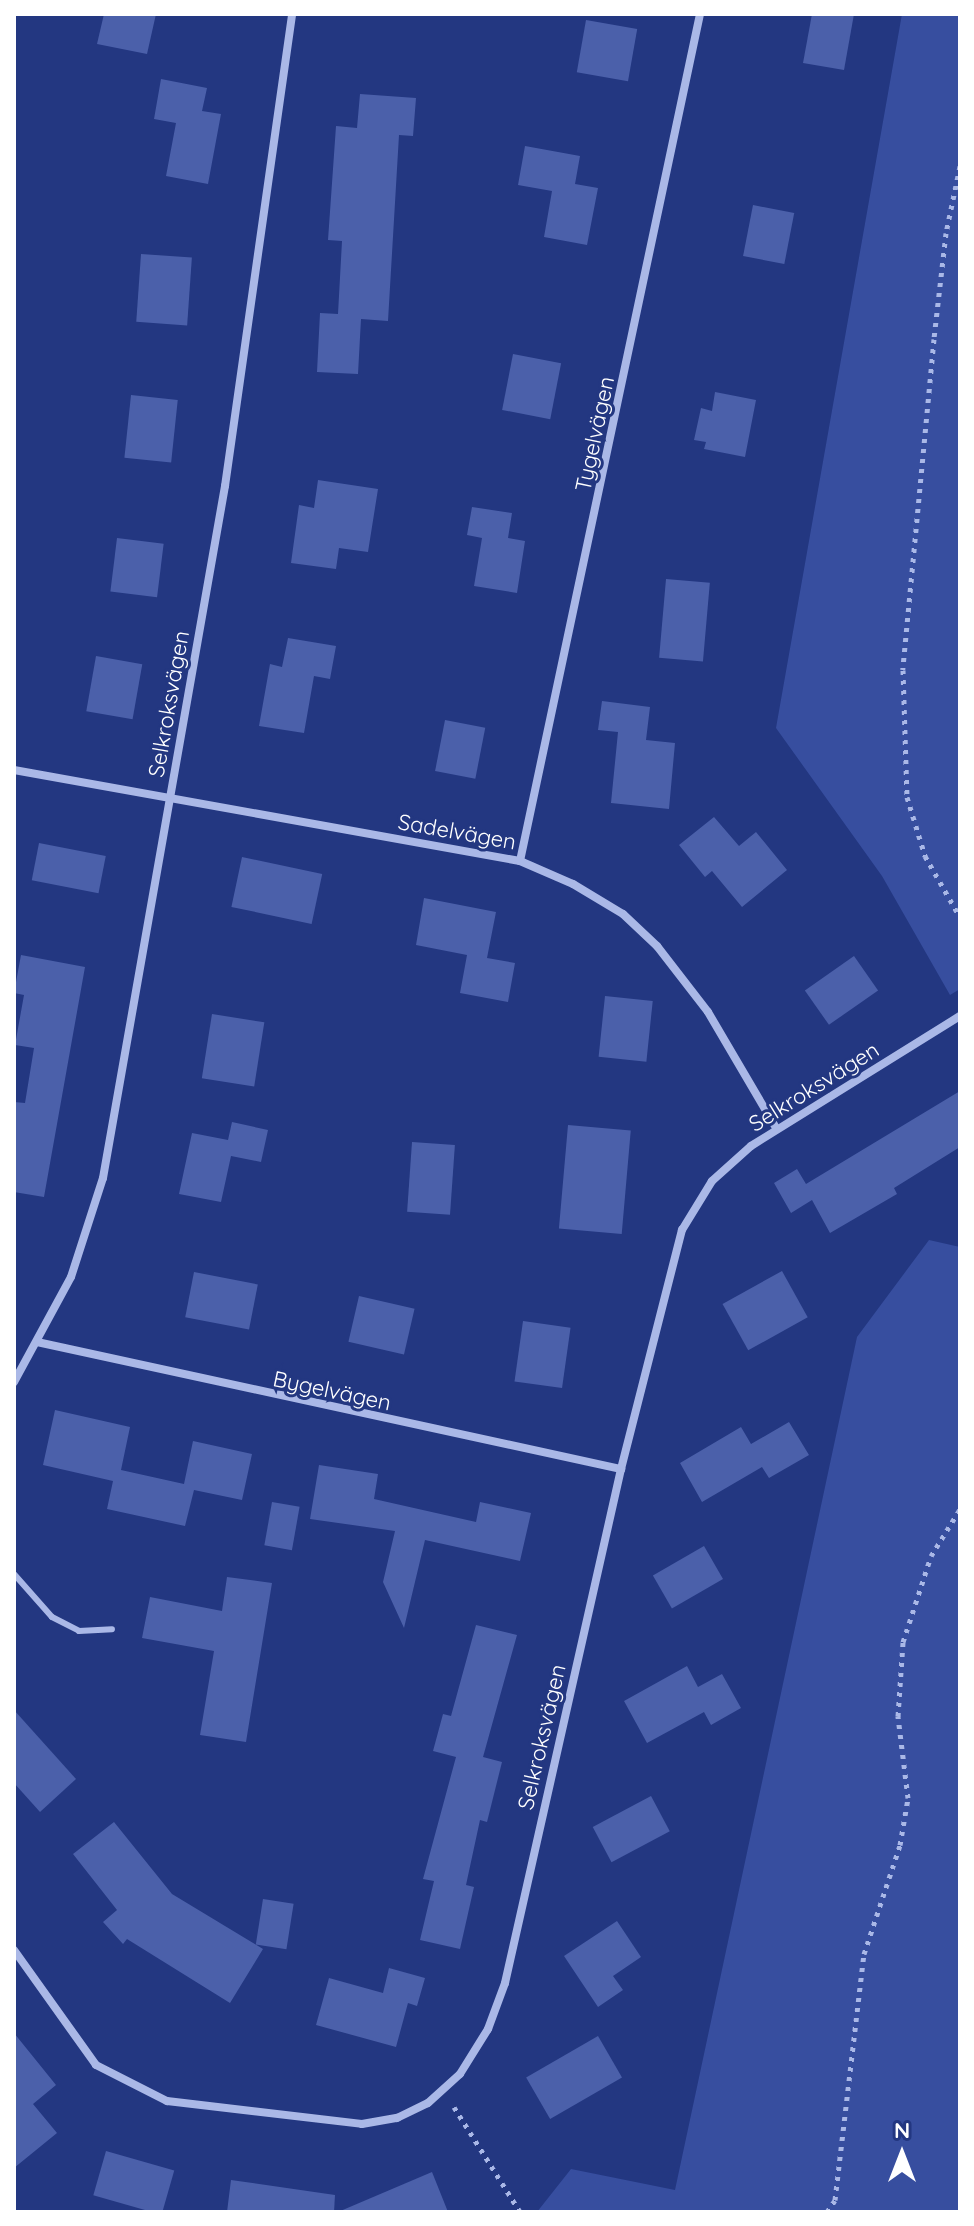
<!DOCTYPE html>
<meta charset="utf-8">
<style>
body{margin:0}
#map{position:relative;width:974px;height:2226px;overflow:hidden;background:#233781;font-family:Quicksand,sans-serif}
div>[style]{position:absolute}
.green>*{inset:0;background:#374e9f}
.building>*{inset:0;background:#4b60aa;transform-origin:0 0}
.path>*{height:5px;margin-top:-2.5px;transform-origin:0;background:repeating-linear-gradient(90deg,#aab8e7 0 4px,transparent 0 10px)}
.service>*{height:6px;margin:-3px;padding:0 3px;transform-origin:3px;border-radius:3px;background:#aab8e7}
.minor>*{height:8px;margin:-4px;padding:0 4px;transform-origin:4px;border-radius:4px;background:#aab8e7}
span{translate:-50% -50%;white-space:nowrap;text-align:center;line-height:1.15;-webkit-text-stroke:6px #233781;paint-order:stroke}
.street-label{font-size:22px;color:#fff}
.frame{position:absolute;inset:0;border:16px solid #fff;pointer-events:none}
.north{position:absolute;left:862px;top:2114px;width:80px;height:80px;-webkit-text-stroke:6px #233781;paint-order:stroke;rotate:0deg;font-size:22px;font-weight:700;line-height:32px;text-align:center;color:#fff}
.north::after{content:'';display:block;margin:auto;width:28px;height:36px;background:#fff;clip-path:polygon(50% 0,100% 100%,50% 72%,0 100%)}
</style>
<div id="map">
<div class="green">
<div style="clip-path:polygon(902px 14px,960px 14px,960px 989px,950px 995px,882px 876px,776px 728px)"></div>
<div style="clip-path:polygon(929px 1240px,960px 1247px,960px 2212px,537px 2212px,571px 2169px,675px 2190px,857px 1337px)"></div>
</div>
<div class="building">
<div style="clip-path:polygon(104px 14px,156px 14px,147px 54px,97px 44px)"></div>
<div style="clip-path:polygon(812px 14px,854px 14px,844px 70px,803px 63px)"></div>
<div style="left:586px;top:20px;width:52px;height:53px;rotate:10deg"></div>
<div style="clip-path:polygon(161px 79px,207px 88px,202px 111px,221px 114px,208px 184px,166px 176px,176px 123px,154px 119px)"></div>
<div style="clip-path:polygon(360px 94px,416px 98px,413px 136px,399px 135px,388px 321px,361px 319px,358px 374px,317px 372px,320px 313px,338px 314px,342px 241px,328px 240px,336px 126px,357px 128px)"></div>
<div style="clip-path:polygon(525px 146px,580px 156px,575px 184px,598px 188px,587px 245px,544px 237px,552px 191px,518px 185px)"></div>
<div style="left:753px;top:205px;width:42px;height:52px;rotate:11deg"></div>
<div style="left:141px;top:254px;width:51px;height:68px;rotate:4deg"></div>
<div style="left:513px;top:354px;width:49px;height:57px;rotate:11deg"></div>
<div style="clip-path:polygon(715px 392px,756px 400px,745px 457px,704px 449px,706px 442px,694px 440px,701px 408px,712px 411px)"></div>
<div style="left:131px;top:395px;width:47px;height:63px;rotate:6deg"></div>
<div style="clip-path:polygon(318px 480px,378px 489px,368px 552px,339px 548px,336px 569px,291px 563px,299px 505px,314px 508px)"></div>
<div style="clip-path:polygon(472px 507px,512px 513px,508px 538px,525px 541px,517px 593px,474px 586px,482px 538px,467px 535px)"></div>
<div style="left:117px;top:538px;width:47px;height:54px;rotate:7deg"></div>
<div style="left:666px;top:579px;width:44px;height:79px;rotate:5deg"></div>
<div style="clip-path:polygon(288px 638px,336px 646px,330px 679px,314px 676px,304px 733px,259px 726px,270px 664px,282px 667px)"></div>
<div style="left:96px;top:656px;width:47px;height:56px;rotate:10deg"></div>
<div style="clip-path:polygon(602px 701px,650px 707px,646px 740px,675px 743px,669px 809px,611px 803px,618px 732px,598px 730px)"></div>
<div style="left:445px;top:720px;width:41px;height:52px;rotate:11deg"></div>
<div style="clip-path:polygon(714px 817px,739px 846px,756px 832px,787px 870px,742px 907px,712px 871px,705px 877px,679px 845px)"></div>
<div style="left:39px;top:843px;width:68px;height:38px;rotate:11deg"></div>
<div style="left:242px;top:857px;width:82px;height:51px;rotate:12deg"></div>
<div style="clip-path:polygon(424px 898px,496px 912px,487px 958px,515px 963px,508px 1002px,460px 993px,467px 955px,416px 945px)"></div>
<div style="clip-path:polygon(21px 955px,85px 967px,44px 1197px,14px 1192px,14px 1102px,25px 1103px,34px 1048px,15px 1045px,24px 995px,14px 993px)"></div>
<div style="left:854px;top:956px;width:42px;height:60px;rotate:55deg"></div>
<div style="left:605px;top:996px;width:48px;height:61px;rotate:6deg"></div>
<div style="left:212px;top:1014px;width:53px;height:65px;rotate:9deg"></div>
<div style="clip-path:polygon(960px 1091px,960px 1147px,894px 1188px,897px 1194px,830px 1233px,812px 1200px,791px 1213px,774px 1183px,797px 1169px,806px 1184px)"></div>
<div style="clip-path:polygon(232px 1122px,268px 1130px,261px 1162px,231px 1156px,221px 1202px,179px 1194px,192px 1133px,228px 1140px)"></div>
<div style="left:568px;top:1125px;width:63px;height:104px;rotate:5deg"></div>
<div style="left:412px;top:1142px;width:43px;height:70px;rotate:4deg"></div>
<div style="left:782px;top:1271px;width:53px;height:68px;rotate:61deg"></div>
<div style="left:194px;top:1272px;width:65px;height:46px;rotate:11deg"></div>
<div style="left:359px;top:1296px;width:57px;height:47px;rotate:13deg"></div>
<div style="left:523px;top:1321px;width:48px;height:61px;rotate:8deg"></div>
<div style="clip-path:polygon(55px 1410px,130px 1427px,121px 1470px,184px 1484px,193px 1441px,252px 1454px,242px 1500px,194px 1490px,185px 1526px,107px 1509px,113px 1481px,43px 1465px)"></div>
<div style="clip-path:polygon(789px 1422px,809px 1455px,769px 1478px,762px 1467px,702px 1502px,680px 1463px,741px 1427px,751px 1444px)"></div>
<div style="clip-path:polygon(319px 1465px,378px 1474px,374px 1499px,476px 1522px,480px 1502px,531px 1513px,520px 1561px,425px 1540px,404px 1628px,383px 1582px,395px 1531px,310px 1519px)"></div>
<div style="left:272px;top:1502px;width:28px;height:44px;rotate:10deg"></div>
<div style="left:704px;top:1546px;width:38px;height:59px;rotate:60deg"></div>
<div style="clip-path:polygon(227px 1577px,272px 1583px,246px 1742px,200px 1735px,214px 1651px,142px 1638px,150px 1597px,222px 1611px)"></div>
<div style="clip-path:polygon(476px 1625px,517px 1635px,483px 1757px,502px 1762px,487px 1822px,480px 1820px,466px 1885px,474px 1887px,460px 1949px,420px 1940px,434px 1881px,423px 1879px,456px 1757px,433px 1751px,443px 1714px,451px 1716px)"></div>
<div style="clip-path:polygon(687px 1666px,698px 1687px,722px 1674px,741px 1708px,711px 1725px,704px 1712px,647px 1743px,624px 1701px)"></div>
<div style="clip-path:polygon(14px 1710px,76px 1779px,40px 1812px,14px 1783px)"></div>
<div style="left:651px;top:1796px;width:40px;height:66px;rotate:62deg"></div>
<div style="clip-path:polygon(114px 1822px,172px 1894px,263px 1949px,230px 2003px,127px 1939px,123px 1944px,103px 1922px,117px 1910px,73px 1854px)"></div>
<div style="left:263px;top:1899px;width:31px;height:46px;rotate:9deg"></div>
<div style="clip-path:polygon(617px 1921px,641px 1957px,613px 1976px,623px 1990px,598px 2007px,564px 1956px)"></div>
<div style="clip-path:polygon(389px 1968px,425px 1978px,417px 2006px,408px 2003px,396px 2047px,316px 2025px,329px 1978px,383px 1993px)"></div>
<div style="clip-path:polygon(14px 2033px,56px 2085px,33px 2104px,57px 2133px,14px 2168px)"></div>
<div style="left:598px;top:2036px;width:48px;height:83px;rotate:60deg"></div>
<div style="left:106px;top:2151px;width:71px;height:46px;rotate:16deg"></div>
<div style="clip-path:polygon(432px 2172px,448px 2212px,338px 2212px)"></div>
<div style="clip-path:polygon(231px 2180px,335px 2195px,334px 2212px,227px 2212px)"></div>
</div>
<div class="path">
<div style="left:960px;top:166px;width:68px;rotate:101.8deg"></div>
<div style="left:946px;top:233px;width:107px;rotate:96.5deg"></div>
<div style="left:934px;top:339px;width:332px;rotate:95.4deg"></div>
<div style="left:903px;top:670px;width:127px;rotate:88.2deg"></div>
<div style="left:907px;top:797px;width:62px;rotate:73deg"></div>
<div style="left:925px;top:856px;width:70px;rotate:60.2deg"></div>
<div style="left:454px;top:2107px;width:124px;rotate:57.8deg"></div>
<div style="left:827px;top:2212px;width:14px;rotate:-56deg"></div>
<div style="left:835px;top:2200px;width:248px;rotate:-83.3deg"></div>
<div style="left:864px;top:1954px;width:115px;rotate:-71.7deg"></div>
<div style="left:900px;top:1845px;width:48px;rotate:-80.3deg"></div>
<div style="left:908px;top:1798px;width:83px;rotate:-97deg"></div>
<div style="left:898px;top:1716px;width:74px;rotate:-86.1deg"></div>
<div style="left:903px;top:1642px;width:90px;rotate:-72deg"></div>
<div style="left:931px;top:1556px;width:55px;rotate:-58.3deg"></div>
</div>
<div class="service">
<div style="left:14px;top:1574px;width:57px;rotate:48.5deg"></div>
<div style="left:52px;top:1617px;width:30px;rotate:27deg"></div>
<div style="left:79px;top:1631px;width:33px;rotate:-3deg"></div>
</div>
<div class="minor">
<div style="left:14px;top:770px;width:514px;rotate:10.2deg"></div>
<div style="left:520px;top:861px;width:58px;rotate:23.5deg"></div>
<div style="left:573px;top:884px;width:58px;rotate:31deg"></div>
<div style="left:623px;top:914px;width:47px;rotate:43.3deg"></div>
<div style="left:657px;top:946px;width:83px;rotate:52.3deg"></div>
<div style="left:708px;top:1012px;width:134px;rotate:59.6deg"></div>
<div style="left:520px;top:861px;width:866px;rotate:-78deg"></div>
<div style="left:37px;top:1342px;width:598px;rotate:12.27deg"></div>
<div style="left:14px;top:1382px;width:119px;rotate:-61.5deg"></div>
<div style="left:71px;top:1277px;width:104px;rotate:-72.1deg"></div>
<div style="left:103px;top:1178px;width:703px;rotate:-80deg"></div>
<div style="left:225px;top:486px;width:477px;rotate:-81.9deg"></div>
<div style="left:14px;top:1950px;width:141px;rotate:54.5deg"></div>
<div style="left:96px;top:2065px;width:80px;rotate:26.9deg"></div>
<div style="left:167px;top:2101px;width:196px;rotate:6.7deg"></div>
<div style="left:362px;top:2124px;width:36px;rotate:-10deg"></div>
<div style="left:397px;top:2118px;width:34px;rotate:-26deg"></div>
<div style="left:428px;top:2103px;width:43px;rotate:-42.2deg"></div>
<div style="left:460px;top:2074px;width:53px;rotate:-58.1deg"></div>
<div style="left:488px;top:2029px;width:49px;rotate:-69.7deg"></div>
<div style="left:505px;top:1983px;width:527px;rotate:-77.28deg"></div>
<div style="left:621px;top:1469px;width:247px;rotate:-75.7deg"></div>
<div style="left:682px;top:1230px;width:57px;rotate:-58.5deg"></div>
<div style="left:712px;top:1181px;width:52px;rotate:-41.9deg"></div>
<div style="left:751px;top:1146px;width:246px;rotate:-31.9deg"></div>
</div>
<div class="street-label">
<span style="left:595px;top:434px;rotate:-78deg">Tygelvägen</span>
<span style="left:169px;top:704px;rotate:-80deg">Selkroksvägen</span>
<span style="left:457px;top:832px;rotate:10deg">Sadelvägen</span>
<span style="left:814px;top:1087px;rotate:-32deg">Selkroksvägen</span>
<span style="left:332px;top:1391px;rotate:12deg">Bygelvägen</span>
<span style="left:542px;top:1737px;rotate:-77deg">Selkroksvägen</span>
</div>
<div class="frame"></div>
<div class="north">N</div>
</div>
